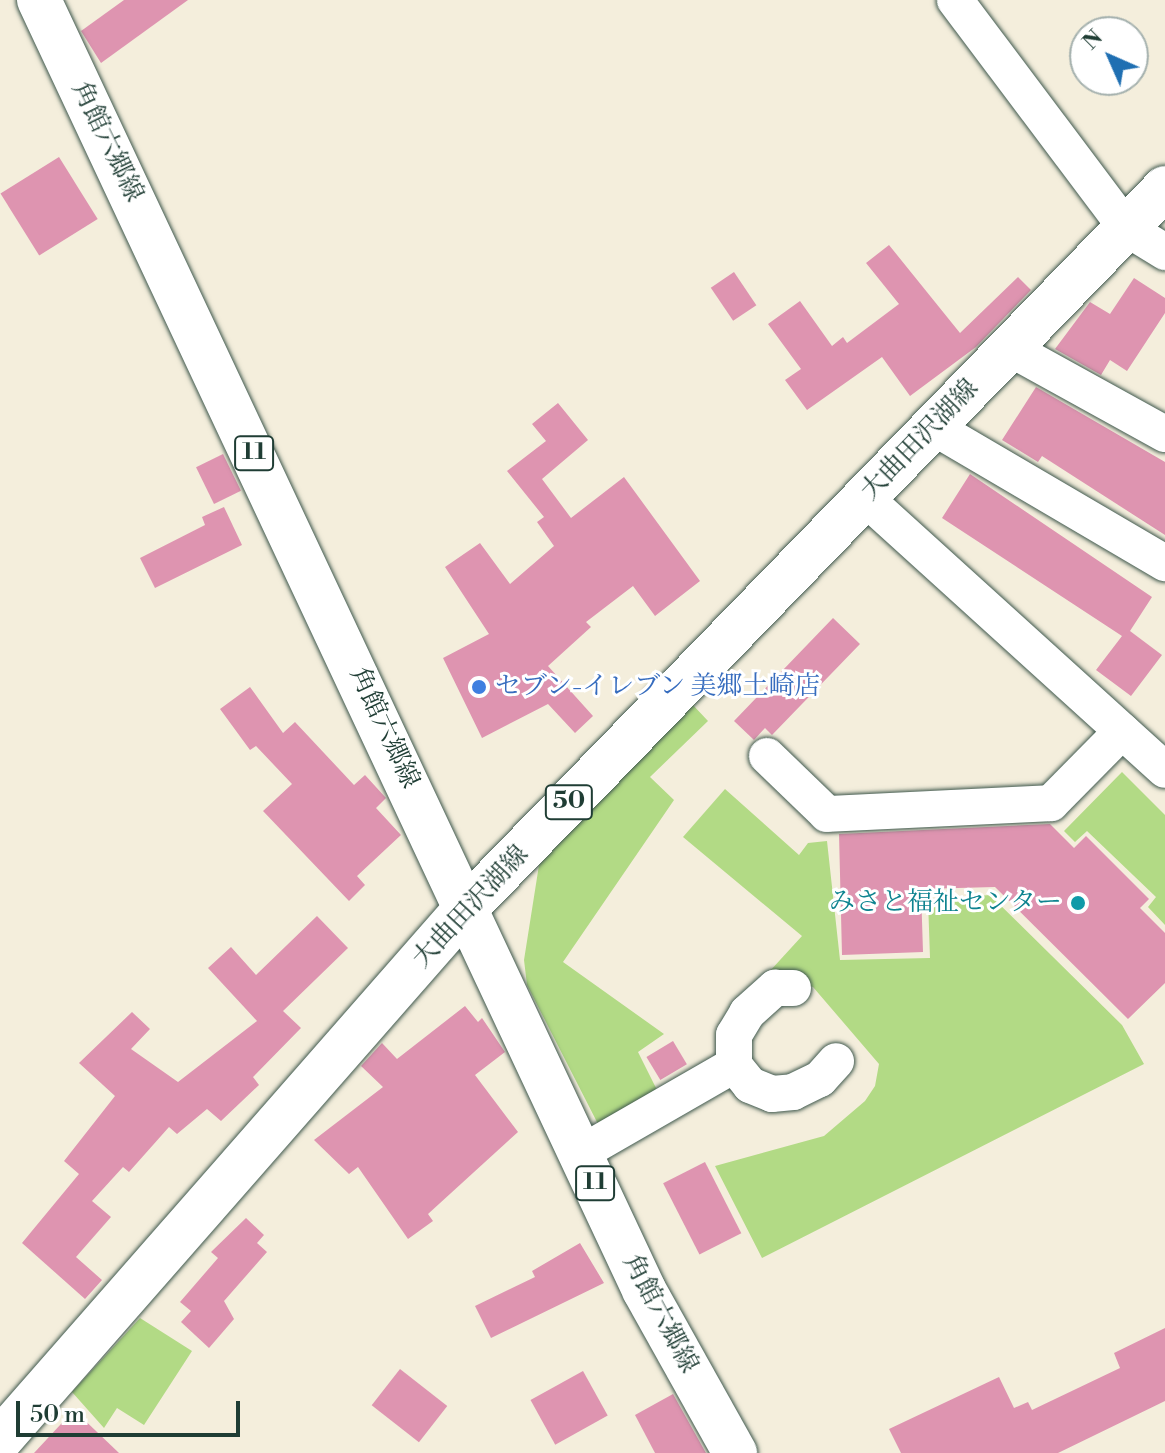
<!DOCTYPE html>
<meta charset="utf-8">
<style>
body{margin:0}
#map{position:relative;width:1165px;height:1453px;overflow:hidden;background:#f4eedc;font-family:"Libre Bodoni","Noto Serif JP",serif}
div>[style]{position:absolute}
.green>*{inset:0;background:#b2da85}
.building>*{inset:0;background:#de94b0;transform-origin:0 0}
.roads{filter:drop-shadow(0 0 2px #3f584d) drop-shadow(0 0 2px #3f584d)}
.minor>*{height:36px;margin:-18px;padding:0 18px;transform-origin:18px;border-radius:18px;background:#fff}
.major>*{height:44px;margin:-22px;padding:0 22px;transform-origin:22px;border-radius:22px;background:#fff}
.dots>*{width:22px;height:22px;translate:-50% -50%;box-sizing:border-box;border:4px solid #fff;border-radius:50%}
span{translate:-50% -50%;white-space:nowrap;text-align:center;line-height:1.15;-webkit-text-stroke:6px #fff;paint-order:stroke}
.shield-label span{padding:2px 6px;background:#fff;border:2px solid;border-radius:6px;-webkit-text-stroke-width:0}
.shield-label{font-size:24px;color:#1f3d34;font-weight:700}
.street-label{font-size:26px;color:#1f3d34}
.shop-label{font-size:26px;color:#366cbe}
.left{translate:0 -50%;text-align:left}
.culture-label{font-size:26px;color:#0d838f}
.right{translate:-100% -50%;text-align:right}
.north{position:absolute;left:1069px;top:16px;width:80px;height:80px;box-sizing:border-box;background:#fff;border:2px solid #a5b1ae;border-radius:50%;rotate:315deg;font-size:22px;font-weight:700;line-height:32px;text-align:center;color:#1f3d34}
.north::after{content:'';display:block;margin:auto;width:28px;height:36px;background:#1f6fb2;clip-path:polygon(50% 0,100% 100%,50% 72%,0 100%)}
.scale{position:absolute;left:16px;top:1401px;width:224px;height:36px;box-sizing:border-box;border:4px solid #1f3d34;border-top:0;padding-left:10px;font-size:24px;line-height:28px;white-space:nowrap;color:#1f3d34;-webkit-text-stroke:6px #fff;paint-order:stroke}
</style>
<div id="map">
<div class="green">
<div style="clip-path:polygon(692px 704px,708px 721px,650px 777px,674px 800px,563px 962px,664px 1034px,638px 1052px,657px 1090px,598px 1124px,527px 985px,524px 960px,539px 865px)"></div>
<div style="clip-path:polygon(1122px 772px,1165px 815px,1165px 925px,1148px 907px,1156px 897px,1087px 831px,1075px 842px,1064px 831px)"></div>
<div style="clip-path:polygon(725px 789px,799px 855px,808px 843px,827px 841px,840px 960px,930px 958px,928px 900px,990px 895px,1122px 1025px,1144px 1064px,762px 1258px,715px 1166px,824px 1136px,865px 1101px,875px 1086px,879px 1064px,813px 987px,769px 972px,802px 936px,683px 837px)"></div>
<div style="clip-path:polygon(140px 1318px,192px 1351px,144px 1425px,117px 1408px,104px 1428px,72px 1392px)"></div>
</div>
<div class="building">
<div style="clip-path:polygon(124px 0,188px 0,101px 63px,81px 31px)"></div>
<div style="left:59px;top:157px;width:73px;height:69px;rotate:58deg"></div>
<div style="clip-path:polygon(889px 245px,960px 333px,1018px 277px,1031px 290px,976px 347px,910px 396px,882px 357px,807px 410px,785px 380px,801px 369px,768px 324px,800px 301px,832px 346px,843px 337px,847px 343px,899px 304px,866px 263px)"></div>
<div style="left:734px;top:272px;width:40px;height:28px;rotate:56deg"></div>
<div style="clip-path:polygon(1134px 278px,1165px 298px,1165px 313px,1127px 371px,1110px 360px,1101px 375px,1055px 349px,1090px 302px,1110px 314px)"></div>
<div style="clip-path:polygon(1036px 387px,1165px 462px,1165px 535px,1042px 456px,1038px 462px,1002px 440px)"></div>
<div style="clip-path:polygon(558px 403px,588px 440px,542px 479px,571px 518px,624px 477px,700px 581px,655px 616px,633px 586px,586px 622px,591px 627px,548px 666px,593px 716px,575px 733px,548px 704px,482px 738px,443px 658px,489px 634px,445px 567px,480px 543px,510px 584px,554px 546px,537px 522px,544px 517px,507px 471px,546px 441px,532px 424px)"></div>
<div style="left:223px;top:454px;width:41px;height:30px;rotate:64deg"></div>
<div style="clip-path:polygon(970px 474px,1152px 597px,1130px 631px,1162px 655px,1131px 696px,1096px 670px,1122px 636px,942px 518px)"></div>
<div style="clip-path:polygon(224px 507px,242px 545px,155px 588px,140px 558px,205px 525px,202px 517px)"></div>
<div style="clip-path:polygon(833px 618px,860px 644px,772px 735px,765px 728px,754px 740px,734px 721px)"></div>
<div style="clip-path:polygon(250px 687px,283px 733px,295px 722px,354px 785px,365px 775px,386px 798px,376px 808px,401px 835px,357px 876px,365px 885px,349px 901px,263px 811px,292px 784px,256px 746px,250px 750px,220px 709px)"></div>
<div style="clip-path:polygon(1050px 824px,1074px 848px,1086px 836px,1149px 899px,1140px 908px,1165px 933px,1165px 983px,1128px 1019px,995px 887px,921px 889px,923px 952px,842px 955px,839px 834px)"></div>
<div style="clip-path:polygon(317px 916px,348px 948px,283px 1011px,301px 1028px,253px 1077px,259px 1085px,221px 1121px,207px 1109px,177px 1134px,169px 1127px,129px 1172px,123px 1167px,92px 1201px,111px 1217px,76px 1257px,102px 1280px,85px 1299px,22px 1243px,79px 1174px,64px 1161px,115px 1096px,79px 1063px,132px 1012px,150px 1029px,131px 1049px,178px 1082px,257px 1021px,208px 968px,231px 947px,256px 975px)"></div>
<div style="clip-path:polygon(465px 1006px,478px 1022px,482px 1018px,505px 1052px,475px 1075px,518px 1132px,428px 1214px,433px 1221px,408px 1239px,358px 1167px,349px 1174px,314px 1140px,383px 1087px,361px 1066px,382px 1043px,397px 1059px)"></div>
<div style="left:673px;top:1041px;width:27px;height:31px;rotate:59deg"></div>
<div style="left:705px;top:1162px;width:80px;height:47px;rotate:63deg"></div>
<div style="clip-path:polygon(246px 1218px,264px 1235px,257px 1243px,267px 1252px,224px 1301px,234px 1319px,209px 1348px,181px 1322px,191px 1311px,180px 1302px,218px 1258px,211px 1252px)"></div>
<div style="clip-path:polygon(580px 1243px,604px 1283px,491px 1338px,475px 1306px,535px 1277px,532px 1271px)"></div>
<div style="clip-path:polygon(1165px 1328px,1165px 1401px,1058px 1453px,901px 1453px,889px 1429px,999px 1377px,1014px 1408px,1028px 1402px,1032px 1410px,1120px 1368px,1114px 1353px)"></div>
<div style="left:400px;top:1369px;width:60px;height:46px;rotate:38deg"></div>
<div style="left:583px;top:1371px;width:51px;height:60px;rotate:61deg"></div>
<div style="clip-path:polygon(673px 1394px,706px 1453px,655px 1453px,635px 1415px)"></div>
<div style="clip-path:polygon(74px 1410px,119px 1453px,34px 1453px)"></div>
</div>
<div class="roads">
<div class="minor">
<div style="left:955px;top:0;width:285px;rotate:53.1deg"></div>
<div style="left:1126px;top:228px;width:46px;rotate:31.6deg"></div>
<div style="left:1009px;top:348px;width:178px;rotate:28.9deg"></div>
<div style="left:933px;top:427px;width:269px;rotate:30.4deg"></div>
<div style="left:864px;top:497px;width:406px;rotate:42.2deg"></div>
<div style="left:767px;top:756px;width:83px;rotate:44deg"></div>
<div style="left:827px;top:814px;width:224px;rotate:-2.8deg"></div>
<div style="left:1051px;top:803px;width:101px;rotate:-45.4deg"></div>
<div style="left:734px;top:1065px;width:26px;rotate:51deg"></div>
<div style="left:750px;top:1085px;width:24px;rotate:22deg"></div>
<div style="left:772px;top:1094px;width:21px;rotate:-5deg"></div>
<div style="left:793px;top:1092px;width:30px;rotate:-26deg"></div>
<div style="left:820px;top:1079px;width:24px;rotate:-48deg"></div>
<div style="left:581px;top:1153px;width:177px;rotate:-29.9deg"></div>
<div style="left:734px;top:1065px;width:30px;rotate:-90deg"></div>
<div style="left:734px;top:1035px;width:26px;rotate:-59deg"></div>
<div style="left:747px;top:1013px;width:38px;rotate:-42deg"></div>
<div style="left:775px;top:988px;width:18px"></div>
</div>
<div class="major">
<div style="left:39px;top:0;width:1425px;rotate:64.87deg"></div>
<div style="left:644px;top:1290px;width:187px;rotate:60.8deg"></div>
<div style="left:0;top:1440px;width:709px;rotate:-48.78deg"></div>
<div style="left:467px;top:907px;width:1002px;rotate:-45.85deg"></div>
</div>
</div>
<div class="dots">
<div style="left:479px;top:687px;background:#3f7fe0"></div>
<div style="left:1078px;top:903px;background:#0f9aa8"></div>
</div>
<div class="shield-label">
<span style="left:254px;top:453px">11</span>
<span style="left:569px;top:802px">50</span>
<span style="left:595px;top:1183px">11</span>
</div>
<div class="street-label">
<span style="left:107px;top:142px;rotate:64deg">角館六郷線</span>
<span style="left:920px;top:440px;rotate:-46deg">大曲田沢湖線</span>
<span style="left:384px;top:728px;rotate:65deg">角館六郷線</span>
<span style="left:471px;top:907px;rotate:-47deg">大曲田沢湖線</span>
<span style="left:660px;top:1314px;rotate:62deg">角館六郷線</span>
</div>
<div class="shop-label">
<span class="left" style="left:495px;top:687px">セブン-イレブン 美郷土崎店</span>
</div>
<div class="culture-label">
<span class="right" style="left:1062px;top:903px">みさと福祉センター</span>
</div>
<div class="north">N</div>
<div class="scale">50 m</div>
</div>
